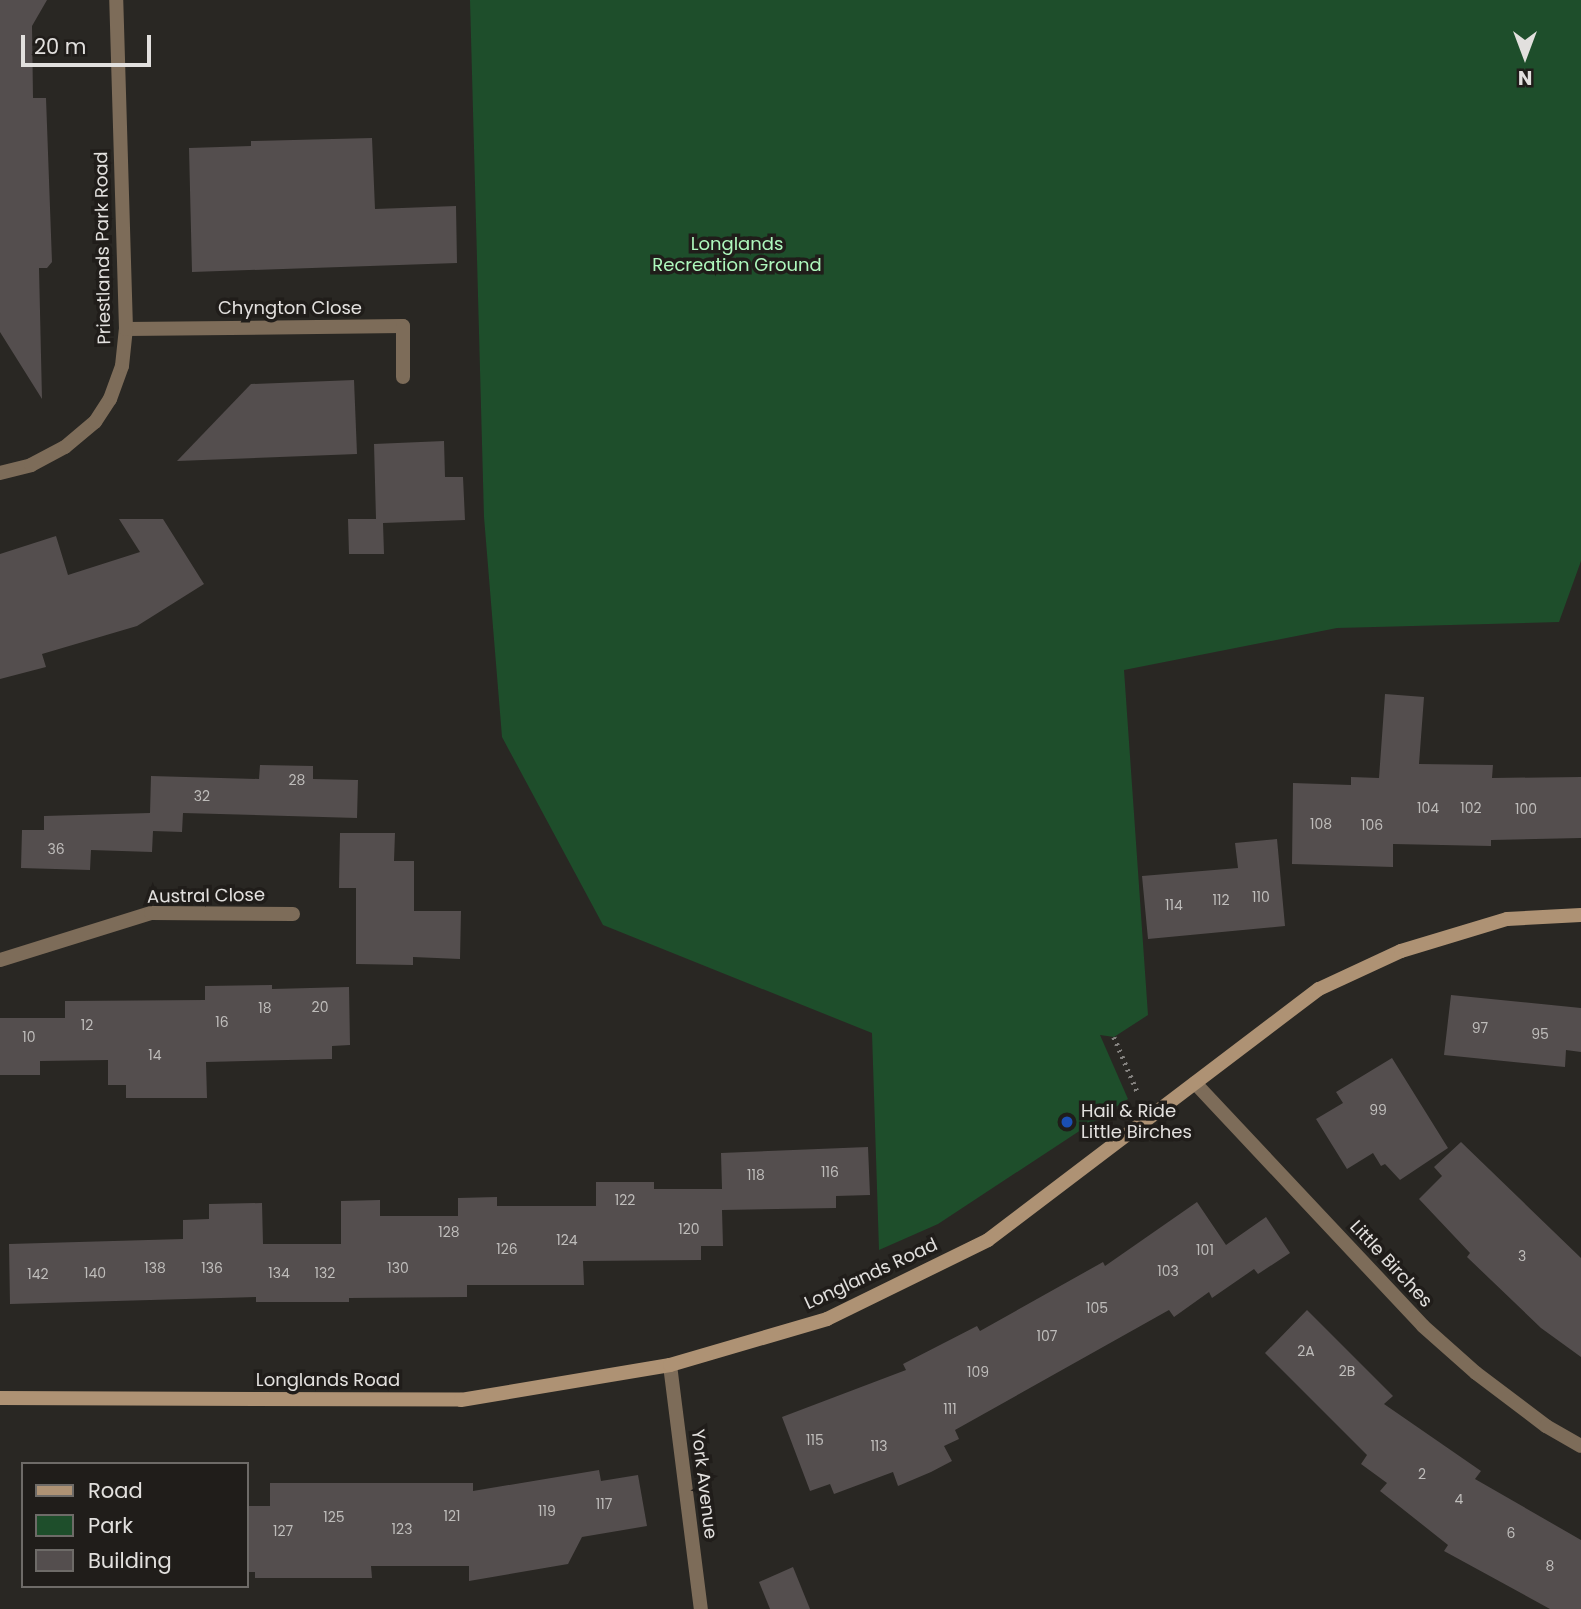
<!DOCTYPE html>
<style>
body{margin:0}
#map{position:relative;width:1581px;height:1609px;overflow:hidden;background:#292723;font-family:Poppins,sans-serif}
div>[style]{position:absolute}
.green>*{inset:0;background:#1e4e2b}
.building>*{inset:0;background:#544e4e}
.path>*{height:4.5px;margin-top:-2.25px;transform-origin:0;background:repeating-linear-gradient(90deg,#83817e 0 2px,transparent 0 7px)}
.street>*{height:14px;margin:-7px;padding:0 7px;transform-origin:7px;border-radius:7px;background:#7d6c59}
.secondary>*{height:14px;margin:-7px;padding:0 7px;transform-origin:7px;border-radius:7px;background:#ae9274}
.dots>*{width:19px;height:19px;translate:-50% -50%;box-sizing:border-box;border:4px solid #201d1a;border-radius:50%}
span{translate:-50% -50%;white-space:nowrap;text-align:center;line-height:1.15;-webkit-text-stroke:7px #201d1a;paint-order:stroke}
.number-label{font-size:14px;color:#bebcba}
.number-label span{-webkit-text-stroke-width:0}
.park-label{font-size:18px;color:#aef8bd}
.street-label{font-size:18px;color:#e2e0de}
.poi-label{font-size:18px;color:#e2e0de}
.left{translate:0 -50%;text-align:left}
.legend{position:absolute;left:21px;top:1462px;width:228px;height:126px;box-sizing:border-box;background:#201d1a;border:2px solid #6e6b68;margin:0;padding:9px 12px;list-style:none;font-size:21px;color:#e2e0de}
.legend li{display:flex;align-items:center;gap:14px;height:35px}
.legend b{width:35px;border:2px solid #6e6b68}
.north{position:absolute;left:1490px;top:21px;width:70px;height:70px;-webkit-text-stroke:5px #201d1a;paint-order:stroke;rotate:180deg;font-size:19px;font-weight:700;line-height:28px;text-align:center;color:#e2e0de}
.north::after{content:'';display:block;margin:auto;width:24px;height:32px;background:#e2e0de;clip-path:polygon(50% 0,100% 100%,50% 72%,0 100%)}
.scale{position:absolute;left:21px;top:35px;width:130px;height:32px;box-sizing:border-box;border:4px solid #e2e0de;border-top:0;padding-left:9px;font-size:21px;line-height:24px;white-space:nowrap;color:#e2e0de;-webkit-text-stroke:5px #201d1a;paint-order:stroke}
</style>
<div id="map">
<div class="green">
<div style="clip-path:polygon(470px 0,1581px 0,1581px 561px,1559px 622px,1337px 628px,1124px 670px,1148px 1015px,1114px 1037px,1100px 1035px,1128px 1099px,938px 1224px,879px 1250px,872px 1033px,603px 925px,502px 737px,484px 517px)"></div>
</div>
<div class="building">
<div style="clip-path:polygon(0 0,47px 0,32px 26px,33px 98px,46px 98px,52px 262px,47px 268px,39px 268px,42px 399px,0 332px)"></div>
<div style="clip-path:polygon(372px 138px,375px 209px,456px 206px,457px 263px,192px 272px,189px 148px,251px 146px,251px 141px)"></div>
<div style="clip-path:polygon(354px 380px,357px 454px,177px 461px,251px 384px)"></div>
<div style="clip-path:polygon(444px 441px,445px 477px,463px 477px,465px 520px,383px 523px,384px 554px,349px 554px,348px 519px,376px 519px,374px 444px)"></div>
<div style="clip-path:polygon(119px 519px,163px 519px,204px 584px,137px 626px,42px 654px,46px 667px,0 679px,0 554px,56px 536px,68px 575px,140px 552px)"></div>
<div style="clip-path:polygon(1385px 694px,1424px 697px,1419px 764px,1493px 765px,1492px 778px,1581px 777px,1581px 838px,1491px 840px,1491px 846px,1393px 844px,1393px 867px,1292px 864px,1293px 783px,1351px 785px,1351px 777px,1379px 778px)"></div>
<div style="clip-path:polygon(260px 765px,313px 766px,313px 779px,358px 780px,357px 818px,183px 813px,182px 832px,153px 831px,152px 852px,91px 850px,90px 870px,21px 868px,22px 830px,44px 830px,44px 816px,150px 813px,151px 776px,259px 779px)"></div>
<div style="clip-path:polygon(340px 833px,395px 833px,394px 861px,414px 861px,414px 911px,461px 911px,460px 959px,413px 957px,413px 965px,356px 964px,356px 888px,339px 888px)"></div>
<div style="clip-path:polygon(1277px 839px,1285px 926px,1148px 939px,1142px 876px,1238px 868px,1235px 843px)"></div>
<div style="clip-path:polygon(272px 985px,272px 989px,349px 987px,350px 1045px,332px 1046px,332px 1059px,206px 1062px,207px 1098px,126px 1098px,126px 1085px,108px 1085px,108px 1060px,40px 1061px,40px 1075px,0 1075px,0 1018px,65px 1018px,65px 1001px,205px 1000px,205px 986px)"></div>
<div style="clip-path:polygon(1451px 995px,1581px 1008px,1581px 1052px,1566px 1050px,1565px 1067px,1444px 1055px)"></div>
<div style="clip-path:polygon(1392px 1058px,1448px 1148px,1400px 1180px,1385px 1164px,1381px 1166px,1373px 1153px,1347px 1169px,1316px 1119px,1343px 1103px,1336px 1092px)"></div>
<div style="clip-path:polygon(1461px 1142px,1581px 1258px,1581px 1357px,1541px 1328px,1467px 1257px,1470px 1253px,1419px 1199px,1442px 1176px,1434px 1167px)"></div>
<div style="clip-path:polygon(868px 1147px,870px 1195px,836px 1196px,836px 1208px,722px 1210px,723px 1246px,701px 1246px,701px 1260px,583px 1261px,584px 1285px,467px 1285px,467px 1297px,349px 1298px,349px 1302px,256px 1302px,256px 1297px,10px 1304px,9px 1244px,183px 1239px,183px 1220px,209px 1219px,209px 1204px,262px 1203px,263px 1244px,341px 1244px,341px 1201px,380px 1200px,380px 1216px,458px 1216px,458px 1198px,497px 1197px,497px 1206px,596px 1206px,596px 1182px,654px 1182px,654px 1189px,722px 1189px,721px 1153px)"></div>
<div style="clip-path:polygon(1197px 1202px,1226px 1245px,1266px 1217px,1290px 1253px,1258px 1274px,1254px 1269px,1212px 1298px,1209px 1292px,1174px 1317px,1169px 1310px,955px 1430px,959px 1439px,944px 1446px,952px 1461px,931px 1472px,898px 1486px,893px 1472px,834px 1494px,830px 1484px,810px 1491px,782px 1417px,906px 1370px,903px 1364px,977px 1326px,980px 1331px,1103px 1262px,1105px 1266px)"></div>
<div style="clip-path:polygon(1307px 1310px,1393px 1396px,1384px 1404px,1481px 1471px,1475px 1479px,1581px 1540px,1581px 1609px,1550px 1609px,1444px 1551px,1448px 1545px,1380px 1491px,1387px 1483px,1361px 1464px,1367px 1455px,1265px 1353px)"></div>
<div style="clip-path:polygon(599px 1470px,601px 1481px,638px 1475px,647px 1526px,582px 1537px,568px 1564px,469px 1581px,469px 1566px,371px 1566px,372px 1578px,255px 1578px,255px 1572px,247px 1572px,247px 1506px,270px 1506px,270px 1483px,473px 1483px,473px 1491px)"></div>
<div style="clip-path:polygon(793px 1567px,810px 1609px,770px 1609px,759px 1582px)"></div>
</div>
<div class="path">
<div style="left:1114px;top:1037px;width:59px;rotate:66.9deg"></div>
</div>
<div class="street">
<div style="left:126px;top:329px;width:277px;rotate:-0.6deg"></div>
<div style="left:403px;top:326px;width:51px;rotate:90deg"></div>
<div style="left:0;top:473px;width:32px;rotate:-14deg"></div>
<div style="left:31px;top:465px;width:38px;rotate:-28deg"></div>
<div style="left:65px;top:447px;width:39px;rotate:-40deg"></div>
<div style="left:95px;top:422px;width:27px;rotate:-57deg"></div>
<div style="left:110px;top:399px;width:35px;rotate:-70deg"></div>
<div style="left:122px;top:366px;width:37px;rotate:-84deg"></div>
<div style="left:126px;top:329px;width:329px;rotate:-91.7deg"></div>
<div style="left:0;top:960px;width:158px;rotate:-17.3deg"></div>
<div style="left:151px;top:913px;width:142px;rotate:0.4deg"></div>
<div style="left:1195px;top:1083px;width:333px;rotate:46.8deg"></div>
<div style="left:1423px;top:1326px;width:71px;rotate:41.6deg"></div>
<div style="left:1476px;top:1373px;width:88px;rotate:37.1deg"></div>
<div style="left:1546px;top:1426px;width:40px;rotate:29.7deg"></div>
<div style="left:670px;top:1365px;width:246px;rotate:82.8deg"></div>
</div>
<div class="secondary">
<div style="left:0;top:1398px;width:461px;rotate:0.2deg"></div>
<div style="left:461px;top:1400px;width:212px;rotate:-9.5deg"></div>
<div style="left:670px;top:1365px;width:164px;rotate:-16.3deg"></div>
<div style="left:827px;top:1319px;width:179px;rotate:-26.1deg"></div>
<div style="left:988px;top:1240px;width:415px;rotate:-37.2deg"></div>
<div style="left:1319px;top:989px;width:90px;rotate:-24.9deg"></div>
<div style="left:1401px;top:951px;width:111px;rotate:-16.8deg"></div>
<div style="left:1507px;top:919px;width:74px;rotate:-3.1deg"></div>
</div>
<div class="dots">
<div style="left:1067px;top:1122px;background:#1a4fb4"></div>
</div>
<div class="number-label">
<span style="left:297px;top:780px">28</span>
<span style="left:202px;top:796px">32</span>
<span style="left:1428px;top:808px">104</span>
<span style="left:1471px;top:808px">102</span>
<span style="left:1526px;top:809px">100</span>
<span style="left:1321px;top:824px">108</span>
<span style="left:1372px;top:825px">106</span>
<span style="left:56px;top:849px">36</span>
<span style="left:1261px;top:897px">110</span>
<span style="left:1221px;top:900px">112</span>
<span style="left:1174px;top:905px">114</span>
<span style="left:320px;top:1007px">20</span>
<span style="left:265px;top:1008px">18</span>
<span style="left:222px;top:1022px">16</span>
<span style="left:87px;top:1025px">12</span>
<span style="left:1480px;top:1028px">97</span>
<span style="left:1540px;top:1034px">95</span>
<span style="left:29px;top:1037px">10</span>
<span style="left:155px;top:1055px">14</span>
<span style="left:1378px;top:1110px">99</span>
<span style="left:830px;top:1172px">116</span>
<span style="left:756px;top:1175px">118</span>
<span style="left:625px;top:1200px">122</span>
<span style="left:689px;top:1229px">120</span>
<span style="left:449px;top:1232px">128</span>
<span style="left:567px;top:1240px">124</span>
<span style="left:507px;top:1249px">126</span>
<span style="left:1205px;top:1250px">101</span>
<span style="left:1522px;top:1256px">3</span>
<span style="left:155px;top:1268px">138</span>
<span style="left:212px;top:1268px">136</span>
<span style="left:398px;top:1268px">130</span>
<span style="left:1168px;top:1271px">103</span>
<span style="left:95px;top:1273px">140</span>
<span style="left:279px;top:1273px">134</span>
<span style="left:325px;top:1273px">132</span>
<span style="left:38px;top:1274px">142</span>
<span style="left:1097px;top:1308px">105</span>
<span style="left:1047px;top:1336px">107</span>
<span style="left:1306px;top:1351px">2A</span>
<span style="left:1347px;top:1371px">2B</span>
<span style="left:978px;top:1372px">109</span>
<span style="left:950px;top:1409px">111</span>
<span style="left:815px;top:1440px">115</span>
<span style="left:879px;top:1446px">113</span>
<span style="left:1422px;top:1474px">2</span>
<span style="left:1459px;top:1499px">4</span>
<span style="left:604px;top:1504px">117</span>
<span style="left:547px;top:1511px">119</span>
<span style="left:452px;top:1516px">121</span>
<span style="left:334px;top:1517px">125</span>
<span style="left:402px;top:1529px">123</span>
<span style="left:283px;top:1531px">127</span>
<span style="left:1511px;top:1533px">6</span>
<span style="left:1550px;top:1566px">8</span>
</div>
<div class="park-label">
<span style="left:737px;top:255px">Longlands<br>Recreation Ground</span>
</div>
<div class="street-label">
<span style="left:103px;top:248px;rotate:-91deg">Priestlands Park Road</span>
<span style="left:290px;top:308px">Chyngton Close</span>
<span style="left:206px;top:896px;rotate:-1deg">Austral Close</span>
<span style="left:1391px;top:1264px;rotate:47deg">Little Birches</span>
<span style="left:871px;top:1274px;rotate:-25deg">Longlands Road</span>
<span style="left:328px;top:1380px">Longlands Road</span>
<span style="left:704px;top:1484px;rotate:83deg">York Avenue</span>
</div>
<div class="poi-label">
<span class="left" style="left:1081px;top:1122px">Hail &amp; Ride<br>Little Birches</span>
</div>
<ul class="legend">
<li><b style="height:9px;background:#ae9274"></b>Road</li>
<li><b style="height:19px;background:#1e4e2b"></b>Park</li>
<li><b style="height:19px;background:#544e4e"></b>Building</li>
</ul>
<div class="north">N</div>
<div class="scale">20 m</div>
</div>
